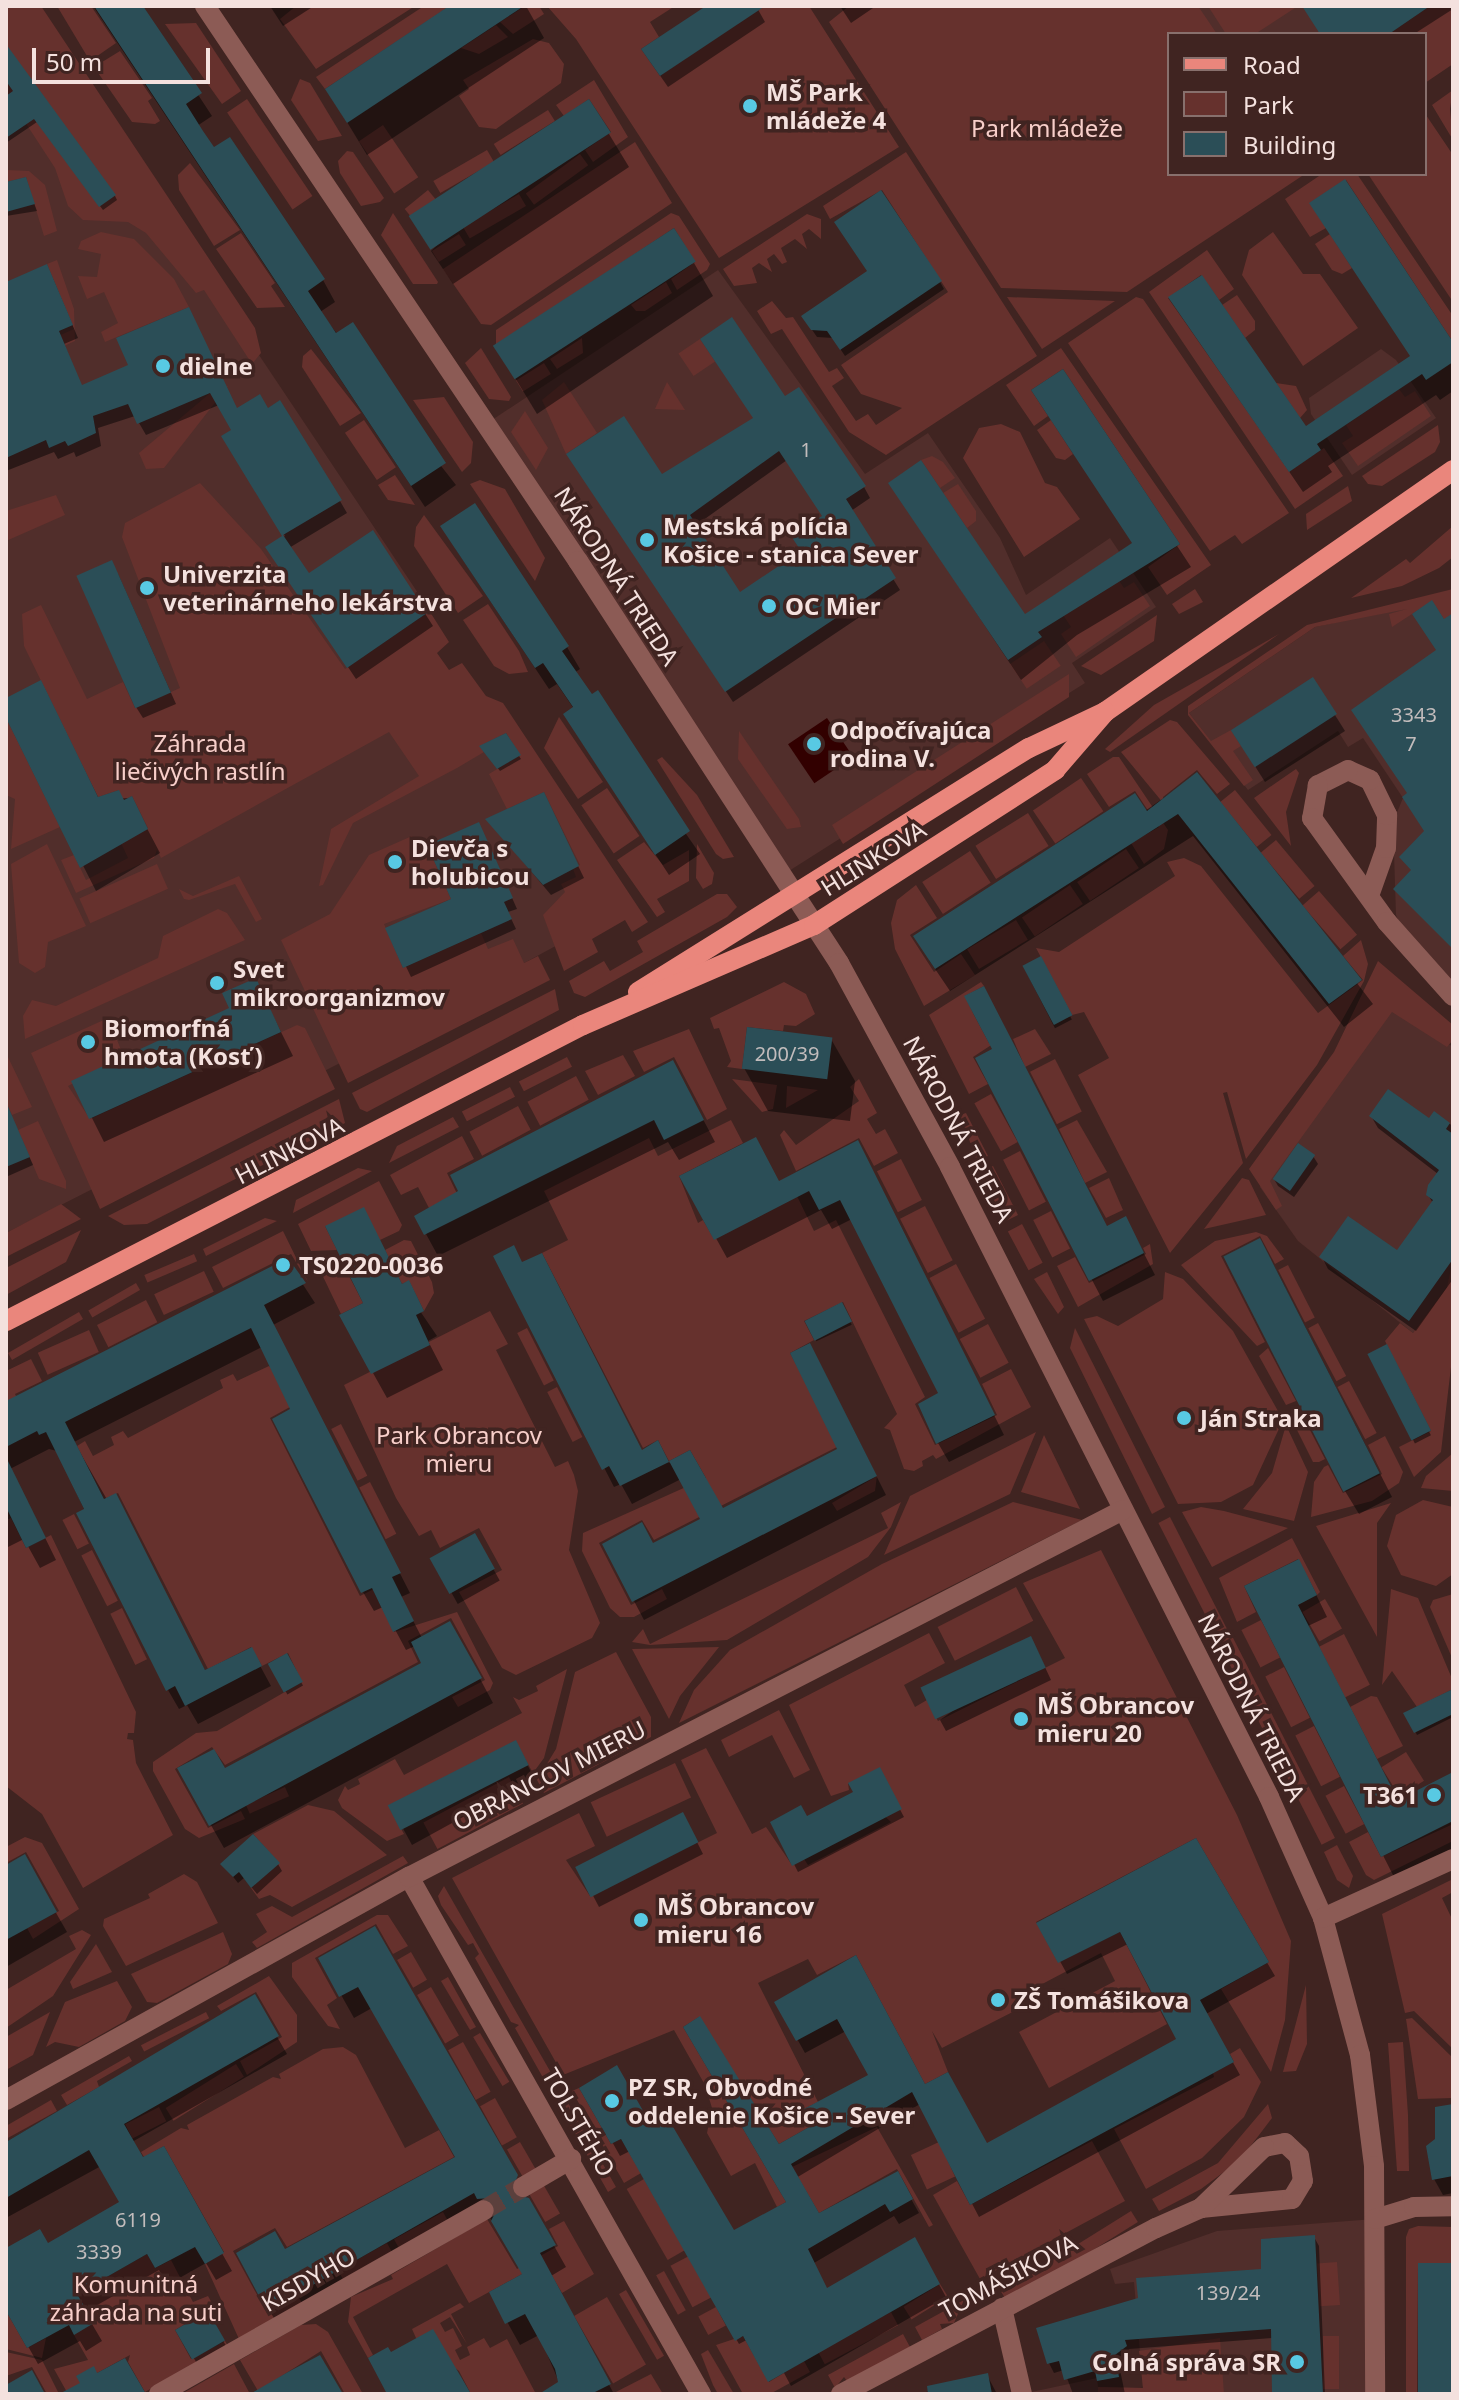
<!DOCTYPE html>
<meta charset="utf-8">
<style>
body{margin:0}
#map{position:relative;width:1459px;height:2400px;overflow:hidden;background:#402421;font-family:"Noto Sans",sans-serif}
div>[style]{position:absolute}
.built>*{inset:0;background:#512e2b}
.green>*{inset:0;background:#66312d;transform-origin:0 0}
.water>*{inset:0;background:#320000;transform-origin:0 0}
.shadow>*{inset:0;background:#0007;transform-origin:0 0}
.building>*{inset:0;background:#2b4e57;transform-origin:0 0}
.minor-tunnel>*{height:20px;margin-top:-10px;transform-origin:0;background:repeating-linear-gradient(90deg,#5b403d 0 20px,transparent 0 30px)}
.minor>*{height:20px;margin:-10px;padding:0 10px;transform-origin:10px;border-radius:10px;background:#8c5b55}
.major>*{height:20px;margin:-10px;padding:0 10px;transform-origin:10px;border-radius:10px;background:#ea867c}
.dots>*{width:22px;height:22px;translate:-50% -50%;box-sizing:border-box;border:4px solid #402421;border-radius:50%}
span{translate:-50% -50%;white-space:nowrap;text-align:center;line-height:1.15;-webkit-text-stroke:7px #402421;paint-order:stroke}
.number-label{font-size:20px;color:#c2bcbc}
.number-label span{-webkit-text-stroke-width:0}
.poi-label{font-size:24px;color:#f4e1de;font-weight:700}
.left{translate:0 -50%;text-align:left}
.right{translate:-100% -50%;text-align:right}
.park-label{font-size:24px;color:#f7cec9}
.street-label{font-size:24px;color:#f4e1de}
.frame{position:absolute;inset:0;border:8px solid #f4e1de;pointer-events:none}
.legend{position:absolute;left:1167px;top:32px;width:260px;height:144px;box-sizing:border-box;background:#402421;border:2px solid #88706d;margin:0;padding:10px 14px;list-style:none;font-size:24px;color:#f4e1de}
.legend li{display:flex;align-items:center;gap:16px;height:40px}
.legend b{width:40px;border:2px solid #88706d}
.scale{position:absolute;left:32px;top:48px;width:178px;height:36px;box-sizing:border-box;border:4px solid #f4e1de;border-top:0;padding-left:10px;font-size:24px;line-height:28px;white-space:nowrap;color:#f4e1de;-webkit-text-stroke:6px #402421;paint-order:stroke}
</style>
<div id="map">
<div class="built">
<div style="clip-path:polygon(6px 6px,26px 6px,430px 611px,346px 669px,506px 733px,545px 791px,581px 865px,622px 910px,338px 1064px,6px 1233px)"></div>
<div style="clip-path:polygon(1179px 6px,1453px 6px,1425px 34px,1198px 34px)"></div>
<div style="clip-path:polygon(718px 270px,865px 474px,928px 433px,1000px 538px,1026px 595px,1110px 538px,1156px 607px,1072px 663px,1085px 683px,781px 876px,486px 424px)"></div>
<div style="clip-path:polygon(1381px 349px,1396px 360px,1436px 418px,1352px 475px,1311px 414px,1309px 398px)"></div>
<div style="clip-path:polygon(1432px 600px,1453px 633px,1453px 987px,1404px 934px,1396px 915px,1393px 822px,1403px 798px,1363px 738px,1348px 747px,1338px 731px,1248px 790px,1189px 713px,1315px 627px,1404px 607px,1412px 613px)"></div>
<div style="clip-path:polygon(1391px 1004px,1453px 1047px,1453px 1279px,1413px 1333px,1298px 1241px,1260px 1187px)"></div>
<div style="clip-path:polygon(1375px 2219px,1375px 2394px,1022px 2394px,1097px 2378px,1098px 2387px,1143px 2388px,1134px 2282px,1115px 2284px,1110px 2269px,1217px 2231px)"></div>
</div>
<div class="green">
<div style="clip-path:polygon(6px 6px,41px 6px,255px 328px,261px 353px,252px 364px,204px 290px,196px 293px,146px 233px,128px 222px,83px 220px,68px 206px,55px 168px,6px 93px)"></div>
<div style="clip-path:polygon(57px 6px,91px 6px,116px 43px,90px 61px)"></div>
<div style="clip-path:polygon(296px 6px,415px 6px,316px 69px,280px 19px)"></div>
<div style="clip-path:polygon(424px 6px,450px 6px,325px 89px,316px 77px)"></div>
<div style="clip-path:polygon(525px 6px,539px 6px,544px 14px,513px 34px,500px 22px)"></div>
<div style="clip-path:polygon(547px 6px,675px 6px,650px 22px,659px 37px,641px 49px,660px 76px,758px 6px,809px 6px,899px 147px,719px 258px,576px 39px)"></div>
<div style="clip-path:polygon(849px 6px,1198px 6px,1217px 34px,1169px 34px,1169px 174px,1305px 174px,1127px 292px,1001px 288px,829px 22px)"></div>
<div style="clip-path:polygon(1208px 6px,1298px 6px,1255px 34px,1226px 34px)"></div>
<div style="clip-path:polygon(1430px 6px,1453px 6px,1453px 64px,1425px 83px,1425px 34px,1389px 34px)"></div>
<div style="clip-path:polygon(196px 23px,241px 91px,222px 104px,165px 24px)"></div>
<div style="clip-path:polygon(496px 25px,508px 37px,479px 54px,461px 48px)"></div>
<div style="clip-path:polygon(533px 39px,549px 43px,564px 64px,561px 83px,496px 129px,479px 127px,459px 96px,469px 89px,463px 80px)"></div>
<div style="clip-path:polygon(120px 51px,152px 98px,148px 101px,160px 121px,155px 124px,132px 122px,94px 67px)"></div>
<div style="clip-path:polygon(300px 79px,310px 83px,342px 136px,318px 141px,291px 100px)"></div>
<div style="clip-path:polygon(594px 80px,628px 137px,593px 162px,585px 150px,611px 132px,589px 99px,564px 116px,556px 105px)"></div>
<div style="clip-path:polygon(1453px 90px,1450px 109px,1453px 140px,1432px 105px)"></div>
<div style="left:247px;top:99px;width:117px;height:24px;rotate:56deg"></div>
<div style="left:548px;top:110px;width:13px;height:64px;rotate:58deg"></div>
<div style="clip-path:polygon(1426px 115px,1453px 155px,1453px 302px,1368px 174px,1425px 174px)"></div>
<div style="left:383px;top:125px;width:63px;height:29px;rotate:56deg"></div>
<div style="clip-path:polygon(635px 142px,672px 203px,491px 325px,481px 324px,443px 269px)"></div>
<div style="left:487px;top:150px;width:14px;height:62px;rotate:60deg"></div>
<div style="clip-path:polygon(347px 151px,353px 152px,384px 198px,380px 202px,361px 206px,340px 173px,338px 161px)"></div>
<div style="clip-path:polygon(906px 152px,1037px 356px,886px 455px,849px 432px,782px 329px,771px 334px,757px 311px,772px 301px,786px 318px,793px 317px,829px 372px,837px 368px,844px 378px,832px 386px,856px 421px,868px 414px,876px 425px,902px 408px,861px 394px,841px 365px,948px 292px,882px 190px,830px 219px,823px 206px)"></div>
<div style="left:580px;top:154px;width:14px;height:67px;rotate:54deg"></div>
<div style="clip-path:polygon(190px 163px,240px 230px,214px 246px,179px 190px,178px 175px)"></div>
<div style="clip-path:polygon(7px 170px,29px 171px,45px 185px,57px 231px,44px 236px,26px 177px,6px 182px)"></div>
<div style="clip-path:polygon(1322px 174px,1357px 174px,1453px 316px,1453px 342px,1346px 180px,1326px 228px,1310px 237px,1285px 199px)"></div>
<div style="left:428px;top:190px;width:13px;height:30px;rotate:51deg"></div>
<div style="left:519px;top:194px;width:14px;height:65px;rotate:60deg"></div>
<div style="clip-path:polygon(393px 213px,438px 282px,437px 284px,413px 284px,381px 235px)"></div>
<div style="clip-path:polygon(671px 213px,679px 216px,710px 264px,707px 270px,677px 290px,671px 279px,695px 262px,674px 228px,496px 346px,496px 330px)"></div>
<div style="clip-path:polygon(807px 214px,821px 219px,821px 239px,809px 229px,802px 234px,807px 249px,795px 239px,781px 248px,787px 262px,782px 264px,774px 254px,767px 259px,772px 272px,759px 263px,752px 268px,757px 283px,734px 286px,723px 269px)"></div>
<div style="clip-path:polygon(101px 232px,134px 239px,174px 279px,189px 307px,105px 342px,101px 332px,118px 323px,104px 292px,87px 299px,78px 276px,97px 277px,101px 254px,78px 249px,81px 241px)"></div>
<div style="clip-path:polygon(1273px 232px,1303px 274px,1320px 274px,1358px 328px,1303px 366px,1242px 275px,1249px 250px)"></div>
<div style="clip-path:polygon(241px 233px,275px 283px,271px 286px,285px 307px,257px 308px,216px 249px)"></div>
<div style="left:459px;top:234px;width:13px;height:32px;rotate:58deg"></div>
<div style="clip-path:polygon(1330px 234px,1352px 268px,1342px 274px,1332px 270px,1315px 244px)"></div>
<div style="clip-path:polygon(1207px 250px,1234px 289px,1219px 300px,1201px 275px,1168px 298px,1289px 471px,1324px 448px,1343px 476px,1295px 509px,1149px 292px)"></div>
<div style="clip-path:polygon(57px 260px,74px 309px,75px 341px,18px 367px,13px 356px,74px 329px,47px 264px)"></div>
<div style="clip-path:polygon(666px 282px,672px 293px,645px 311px,636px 311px,631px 305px)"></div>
<div style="clip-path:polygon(1237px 295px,1255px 321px,1255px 330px,1245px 338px,1222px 305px)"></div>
<div style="clip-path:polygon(1007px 297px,1115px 301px,1042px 349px)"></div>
<div style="clip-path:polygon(1136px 297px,1143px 299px,1289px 513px,1242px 544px,1235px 535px,1210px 551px,1068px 343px)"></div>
<div style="clip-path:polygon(582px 338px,583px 353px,557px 369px,550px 359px)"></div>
<div style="left:700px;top:339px;width:27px;height:26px;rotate:56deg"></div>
<div style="clip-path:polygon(481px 348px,511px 397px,509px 401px,489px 399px,465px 363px)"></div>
<div style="clip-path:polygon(1061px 348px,1211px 565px,1167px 595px,1148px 567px,1180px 544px,1063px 369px,1031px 390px,1048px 416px,1034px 426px,1006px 385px)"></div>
<div style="clip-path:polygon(311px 349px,361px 413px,340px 426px,302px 367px,303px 356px)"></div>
<div style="left:544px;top:363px;width:13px;height:33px;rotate:58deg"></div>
<div style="clip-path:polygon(564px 382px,597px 433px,566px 454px,542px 400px)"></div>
<div style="clip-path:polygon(667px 382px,685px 410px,655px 409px)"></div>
<div style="clip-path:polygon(1276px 383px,1296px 386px,1307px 410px,1300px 418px)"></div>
<div style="clip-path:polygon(228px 386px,164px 468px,146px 469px,139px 453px,209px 394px)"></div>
<div style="clip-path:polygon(1399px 389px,1405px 397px,1415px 391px,1431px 416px,1358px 466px,1342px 443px,1353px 436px,1346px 425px)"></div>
<div style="clip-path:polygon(444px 397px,473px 442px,471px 463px,462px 472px,413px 400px)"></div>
<div style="clip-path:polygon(525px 411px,548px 448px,536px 470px,511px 432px)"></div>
<div style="left:364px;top:420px;width:57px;height:23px;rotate:56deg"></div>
<div style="clip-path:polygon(1051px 420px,1073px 454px,1065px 460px,1056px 458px,1037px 430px)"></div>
<div style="clip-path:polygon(1001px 424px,1020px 432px,1045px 483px,1057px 487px,1080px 519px,1024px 557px,963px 458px,979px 428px)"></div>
<div style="clip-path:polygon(1438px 425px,1440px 442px,1435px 452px,1382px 486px,1368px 484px,1362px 476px)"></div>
<div style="clip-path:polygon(932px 456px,943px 462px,955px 478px,940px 488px,921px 460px)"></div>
<div style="clip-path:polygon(395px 475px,415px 505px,388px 500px,378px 485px)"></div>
<div style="clip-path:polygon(480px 480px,505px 489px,545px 558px,535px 581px,470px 484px)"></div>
<div style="clip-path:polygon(200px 483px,261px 549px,345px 669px,427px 613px,416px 596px,420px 596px,449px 642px,437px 653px,449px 670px,462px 663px,486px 696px,503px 703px,648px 922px,632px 932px,625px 920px,592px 939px,598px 952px,564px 971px,543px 915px,565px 892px,561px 884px,576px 877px,573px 869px,580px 865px,544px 792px,507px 809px,489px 774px,520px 755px,506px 733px,480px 746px,484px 752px,457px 768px,353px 823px,323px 885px,319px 886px,331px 829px,419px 776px,389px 732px,161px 858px,157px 850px,154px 858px,76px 893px,61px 860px,74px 855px,86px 880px,128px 858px,120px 841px,148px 828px,132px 796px,117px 803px,119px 790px,98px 797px,24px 646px,22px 614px,41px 605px,87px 699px,123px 682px,135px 708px,180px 688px,122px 537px,125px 523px)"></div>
<div style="clip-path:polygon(958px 484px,976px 511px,976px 521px,967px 528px,943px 493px)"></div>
<div style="clip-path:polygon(1348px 486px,1352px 501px,1307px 530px,1306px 514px)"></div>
<div style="clip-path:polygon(56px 495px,65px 515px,6px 541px,6px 511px)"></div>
<div style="clip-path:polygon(424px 515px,483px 596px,458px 613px,414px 546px,416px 527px)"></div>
<div style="clip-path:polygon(1453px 526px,1453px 557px,1439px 568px,1402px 586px,1351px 598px,1406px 559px,1410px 563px)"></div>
<div style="clip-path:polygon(1118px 579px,1124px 588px,1134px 582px,1150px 606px,1076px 657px,1061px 634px,1071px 627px,1063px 615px)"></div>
<div style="clip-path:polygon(1195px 589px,1203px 602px,1179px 614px,1172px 604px)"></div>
<div style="clip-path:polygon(1453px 589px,1453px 633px,1432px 601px,1392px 627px,1389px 614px,1407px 609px,1315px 627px,1189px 713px,1211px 741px,1231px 730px,1241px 746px,1233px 751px,1253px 780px,1244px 786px,1188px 715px,1188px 706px,1307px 625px)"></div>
<div style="clip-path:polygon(488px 604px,519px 651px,528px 672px,509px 674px,494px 666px,463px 620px)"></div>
<div style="clip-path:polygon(1157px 615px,1154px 641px,1101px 675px,1081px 666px)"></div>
<div style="clip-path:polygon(1279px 634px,1110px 752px,1105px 749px,1154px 705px)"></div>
<div style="left:1044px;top:641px;width:30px;height:41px;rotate:56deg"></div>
<div style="clip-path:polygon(1069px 674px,1069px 697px,843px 844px,832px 825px)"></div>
<div style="clip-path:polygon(559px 717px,603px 782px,578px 799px,544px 748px)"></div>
<div style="clip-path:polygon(6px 718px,60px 827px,11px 849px,15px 799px,6px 795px)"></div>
<div style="clip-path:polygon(1170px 720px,1177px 722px,1230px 784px,1217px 794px,1197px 770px,1163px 797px,1164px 804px,1121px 752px)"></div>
<div style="clip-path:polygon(739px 731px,799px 819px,801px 827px,787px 829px,738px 759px)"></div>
<div style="clip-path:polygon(662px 757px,697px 795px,734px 857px,723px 859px,716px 854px,657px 760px)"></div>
<div style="clip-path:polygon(1113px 757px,1119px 757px,1168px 830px,1164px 849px,1144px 864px,1131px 843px,1159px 827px,1135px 791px,1109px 807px,1087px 774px)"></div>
<div style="clip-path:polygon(1296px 769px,1299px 773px,1286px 812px,1291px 846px,1254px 798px)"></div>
<div style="left:1081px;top:778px;width:40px;height:58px;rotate:56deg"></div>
<div style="left:607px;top:788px;width:58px;height:31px;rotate:56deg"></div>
<div style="left:1235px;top:790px;width:58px;height:19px;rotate:51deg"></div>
<div style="left:1028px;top:813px;width:39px;height:62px;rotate:58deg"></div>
<div style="clip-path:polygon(412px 836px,418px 849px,427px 845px,451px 899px,384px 924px,403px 968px,481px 933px,488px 949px,513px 939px,524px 963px,538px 956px,550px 980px,348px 1083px,281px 940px,330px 914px,369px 855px)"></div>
<div style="left:1276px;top:840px;width:60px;height:20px;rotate:50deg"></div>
<div style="clip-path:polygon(644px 842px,663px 865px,689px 850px,689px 881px,657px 899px,665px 912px,657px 917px,617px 860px)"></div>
<div style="clip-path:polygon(47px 844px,86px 926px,48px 942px,45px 967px,35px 973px,19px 963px,11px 864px)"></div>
<div style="clip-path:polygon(697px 844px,714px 873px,712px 884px,703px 889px,696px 878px)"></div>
<div style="left:1126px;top:849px;width:23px;height:59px;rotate:56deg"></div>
<div style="left:970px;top:851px;width:38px;height:57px;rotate:57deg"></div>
<div style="clip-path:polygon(1184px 858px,1201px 866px,1318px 1013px,1363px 980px,1343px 956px,1361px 940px,1368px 964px,1364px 981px,1317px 1065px,1246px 1159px,1227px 1092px,1223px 1093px,1243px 1163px,1170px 1253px,1078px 1075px,1109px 1058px,1084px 1012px,1072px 1015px,1036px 948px,1059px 952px,1175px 876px,1167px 862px)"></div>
<div style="left:157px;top:864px;width:27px;height:85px;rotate:66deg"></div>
<div style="clip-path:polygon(239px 876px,262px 919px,256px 922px,235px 884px,189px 900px,184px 899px,179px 889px,193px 896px)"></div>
<div style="clip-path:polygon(916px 885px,937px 918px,910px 935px,934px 972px,961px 954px,975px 975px,924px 1006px,895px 949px,891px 923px,897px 900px)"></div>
<div style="left:1070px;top:885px;width:23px;height:58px;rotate:56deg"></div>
<div style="left:1319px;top:891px;width:58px;height:22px;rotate:49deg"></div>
<div style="clip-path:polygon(717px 894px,727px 894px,737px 907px,727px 917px,585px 997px,574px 993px,569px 981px,604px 961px,610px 971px,643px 952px,637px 941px)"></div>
<div style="clip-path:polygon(218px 909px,227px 913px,245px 940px,25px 1039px,23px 1016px,32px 1000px,56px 1006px,158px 958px,163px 936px)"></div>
<div style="left:1016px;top:920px;width:23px;height:57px;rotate:59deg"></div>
<div style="clip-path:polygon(1378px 961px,1453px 1025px,1453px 1040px,1447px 1047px,1392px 1012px,1270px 1181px,1282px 1206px,1276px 1210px,1249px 1169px,1334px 1052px)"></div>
<div style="clip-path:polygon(784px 982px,806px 994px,815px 1014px,796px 1026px,784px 1025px,783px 1031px,747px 1027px,742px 1069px,727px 1067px,731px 1061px,719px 1028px,714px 1029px,710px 1018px)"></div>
<div style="clip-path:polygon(981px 982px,984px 986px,965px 996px,974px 1015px,989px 1043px,1008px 1034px,973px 1057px,988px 1084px,969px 1094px,929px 1015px)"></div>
<div style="clip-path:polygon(555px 989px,559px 1010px,367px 1112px,360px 1109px,352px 1093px)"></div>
<div style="clip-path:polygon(108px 1018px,124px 1057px,68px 1086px,90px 1119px,297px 1025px,305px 1028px,335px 1089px,100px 1209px,31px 1053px)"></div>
<div style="clip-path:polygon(689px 1029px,727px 1109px,707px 1120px,674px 1057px,644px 1072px,633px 1051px)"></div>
<div style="clip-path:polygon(1035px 1029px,1051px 1054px,1025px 1067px,1013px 1039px)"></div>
<div style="clip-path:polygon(6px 1053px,32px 1107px,12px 1115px,6px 1102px)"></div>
<div style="clip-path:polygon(623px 1055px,635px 1076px,598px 1095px,585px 1071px)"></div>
<div style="left:567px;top:1057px;width:11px;height:54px;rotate:63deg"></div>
<div style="left:1055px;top:1059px;width:59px;height:28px;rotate:63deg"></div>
<div style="left:576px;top:1076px;width:27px;height:55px;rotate:62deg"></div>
<div style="clip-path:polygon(732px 1079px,777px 1085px,773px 1109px,762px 1112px)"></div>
<div style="clip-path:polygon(859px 1079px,877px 1113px,867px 1119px,876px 1134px,885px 1129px,898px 1153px,874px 1166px,859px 1138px,796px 1171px,780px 1135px,784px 1130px,796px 1145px,859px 1101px,850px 1087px)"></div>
<div style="clip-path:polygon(787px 1086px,818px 1090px,786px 1108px)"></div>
<div style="left:510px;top:1087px;width:11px;height:54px;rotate:63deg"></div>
<div style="left:991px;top:1094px;width:55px;height:19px;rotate:61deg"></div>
<div style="clip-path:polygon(339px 1099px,345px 1123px,147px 1224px,124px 1225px,108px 1216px)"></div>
<div style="left:518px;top:1106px;width:27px;height:55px;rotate:62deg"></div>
<div style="clip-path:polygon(966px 1113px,988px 1156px,977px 1161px,960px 1115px)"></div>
<div style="clip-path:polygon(453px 1117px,459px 1127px,389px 1163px,397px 1146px)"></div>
<div style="clip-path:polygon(731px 1120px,743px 1143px,679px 1176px,698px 1223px,703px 1220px,714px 1239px,797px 1196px,814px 1231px,836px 1220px,925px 1397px,915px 1404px,935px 1445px,997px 1415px,982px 1384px,1011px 1369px,1031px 1407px,936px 1459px,933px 1455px,922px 1461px,923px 1466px,914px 1471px,904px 1469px,890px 1430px,884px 1428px,897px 1414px,843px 1302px,804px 1321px,814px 1340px,790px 1353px,839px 1446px,654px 1540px,642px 1520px,599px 1543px,631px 1605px,662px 1589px,667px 1599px,634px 1617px,620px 1617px,610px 1608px,582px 1551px,583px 1533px,706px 1478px,690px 1450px,669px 1461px,658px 1440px,643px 1448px,542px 1253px,568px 1240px,544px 1191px,649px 1138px,658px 1156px)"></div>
<div style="clip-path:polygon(1077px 1120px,1107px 1172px,1085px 1183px,1059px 1129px)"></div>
<div style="clip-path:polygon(38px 1121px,66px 1181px,66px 1189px,39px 1179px,18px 1130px)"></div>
<div style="clip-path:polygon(462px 1136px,474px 1159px,447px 1173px,462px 1204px,429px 1208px,418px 1187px,401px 1195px,390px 1175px)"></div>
<div style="left:1020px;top:1151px;width:57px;height:19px;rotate:63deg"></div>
<div style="left:901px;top:1159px;width:46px;height:27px;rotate:63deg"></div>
<div style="clip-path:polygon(993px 1166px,1018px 1215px,1004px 1222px,981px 1171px)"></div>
<div style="clip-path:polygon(358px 1168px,372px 1171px,293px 1213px,296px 1200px)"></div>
<div style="clip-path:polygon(1109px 1178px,1123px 1210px,1106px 1218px,1089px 1188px)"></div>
<div style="clip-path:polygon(1242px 1178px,1249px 1180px,1266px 1215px,1204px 1229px)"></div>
<div style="clip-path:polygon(379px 1181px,402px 1225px,399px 1231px,380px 1240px,325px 1226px,337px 1250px,311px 1251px,298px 1224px)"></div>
<div style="clip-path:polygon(61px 1204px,81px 1219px,6px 1257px,6px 1233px)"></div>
<div style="left:925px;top:1206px;width:61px;height:28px;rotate:63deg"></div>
<div style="left:1051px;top:1211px;width:42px;height:20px;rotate:63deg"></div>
<div style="clip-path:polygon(265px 1218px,277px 1221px,206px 1256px,203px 1249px)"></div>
<div style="left:1022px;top:1224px;width:44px;height:16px;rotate:62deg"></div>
<div style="clip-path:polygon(81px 1230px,66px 1262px,6px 1295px,6px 1268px)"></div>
<div style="clip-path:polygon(283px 1231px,308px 1282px,291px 1254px,223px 1288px,212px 1267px)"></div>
<div style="clip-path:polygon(1256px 1232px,1267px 1236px,1284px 1259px,1275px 1264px,1260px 1236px,1221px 1256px,1265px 1342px,1257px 1346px,1181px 1265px,1215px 1241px)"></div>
<div style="clip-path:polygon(404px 1240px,411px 1241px,432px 1282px,434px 1293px,424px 1311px,409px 1281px,402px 1284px,385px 1250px)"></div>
<div style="clip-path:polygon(1150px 1244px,1153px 1264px,1078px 1307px,1057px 1266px,1075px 1257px,1089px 1283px,1146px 1254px,1143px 1248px)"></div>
<div style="left:194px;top:1254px;width:8px;height:54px;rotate:67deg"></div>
<div style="clip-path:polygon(1453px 1259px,1453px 1350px,1441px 1452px,1414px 1477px,1399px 1447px,1431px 1431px,1385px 1341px,1400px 1323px,1413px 1333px,1447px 1287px)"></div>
<div style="clip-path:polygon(331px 1260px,341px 1275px,347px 1272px,363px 1303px,341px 1314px,316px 1262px)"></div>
<div style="left:956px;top:1264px;width:62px;height:30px;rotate:62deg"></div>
<div style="left:1288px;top:1265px;width:59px;height:11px;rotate:63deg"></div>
<div style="left:204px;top:1271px;width:23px;height:55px;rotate:65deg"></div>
<div style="clip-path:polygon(1047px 1272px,1064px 1307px,1058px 1314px,1034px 1279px)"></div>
<div style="clip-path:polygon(1165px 1272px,1183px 1279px,1233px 1331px,1283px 1420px,1253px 1485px,1221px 1502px,1178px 1504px,1084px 1319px,1097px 1316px,1118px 1326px,1163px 1299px)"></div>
<div style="left:136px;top:1283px;width:8px;height:55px;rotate:60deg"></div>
<div style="left:146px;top:1300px;width:25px;height:55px;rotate:63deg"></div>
<div style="clip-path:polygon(490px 1311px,508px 1344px,496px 1350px,555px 1467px,568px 1461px,574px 1475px,578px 1491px,569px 1550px,600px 1623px,592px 1638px,516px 1675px,502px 1668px,459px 1592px,502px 1570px,479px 1528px,440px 1548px,431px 1530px,419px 1536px,396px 1498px,344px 1385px)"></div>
<div style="left:79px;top:1312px;width:8px;height:82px;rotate:60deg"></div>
<div style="left:1318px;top:1323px;width:60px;height:11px;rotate:62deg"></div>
<div style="left:988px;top:1324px;width:44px;height:32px;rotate:62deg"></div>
<div style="left:527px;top:1328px;width:59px;height:11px;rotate:63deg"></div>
<div style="clip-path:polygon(1075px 1328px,1165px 1507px,1152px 1514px,1070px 1348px)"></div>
<div style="left:89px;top:1330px;width:24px;height:56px;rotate:66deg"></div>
<div style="clip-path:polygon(1268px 1348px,1296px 1401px,1286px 1405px,1259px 1356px)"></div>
<div style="clip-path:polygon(31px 1359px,42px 1381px,15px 1394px,30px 1425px,6px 1422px,6px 1371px)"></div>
<div style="clip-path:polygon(269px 1366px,308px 1397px,270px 1418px,360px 1596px,394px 1579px,374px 1592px,394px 1632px,457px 1612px,493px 1683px,490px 1690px,458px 1707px,452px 1697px,485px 1680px,451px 1618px,408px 1641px,418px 1662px,225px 1765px,212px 1747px,175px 1769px,208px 1828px,241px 1811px,245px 1819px,199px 1838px,185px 1829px,153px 1771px,153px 1762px,196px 1733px,217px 1731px,302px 1682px,288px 1653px,262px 1666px,251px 1647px,208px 1669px,118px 1493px,104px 1499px,77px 1446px,85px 1441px,93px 1456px,114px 1445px,111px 1437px,123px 1431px,128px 1438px,223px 1388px,220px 1380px,233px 1374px,237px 1381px)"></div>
<div style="left:1349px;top:1381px;width:59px;height:13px;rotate:62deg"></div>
<div style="left:557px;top:1387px;width:56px;height:11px;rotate:63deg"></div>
<div style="clip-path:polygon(1298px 1407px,1325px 1459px,1319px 1462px,1313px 1462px,1289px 1414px)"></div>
<div style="left:341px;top:1424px;width:58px;height:11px;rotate:63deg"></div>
<div style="clip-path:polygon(1286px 1425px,1308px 1472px,1294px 1521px,1243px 1509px,1272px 1473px)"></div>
<div style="clip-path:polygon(1036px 1432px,1010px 1494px,884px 1555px,910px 1496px)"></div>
<div style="clip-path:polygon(1044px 1435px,1080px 1509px,1021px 1492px)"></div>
<div style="clip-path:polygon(1385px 1436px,1403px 1472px,1399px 1483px,1372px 1501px,1311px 1517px,1314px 1482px,1324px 1467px,1328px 1465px,1343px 1493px,1382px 1474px,1368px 1445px)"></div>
<div style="clip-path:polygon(1453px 1453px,1453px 1491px,1421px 1488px,1426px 1476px)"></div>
<div style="clip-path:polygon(877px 1476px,875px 1491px,837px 1511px,832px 1503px)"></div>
<div style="left:370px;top:1482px;width:58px;height:12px;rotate:63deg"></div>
<div style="clip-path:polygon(1423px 1500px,1453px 1507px,1453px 1574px,1436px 1586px,1401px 1575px,1387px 1546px,1396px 1515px)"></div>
<div style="clip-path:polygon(901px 1502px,891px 1527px,868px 1557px,727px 1640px,650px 1645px,632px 1642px,643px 1629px,650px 1644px,888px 1528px,881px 1513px)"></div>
<div style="clip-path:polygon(1013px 1502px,1082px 1520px,679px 1723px,694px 1690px,730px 1650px,882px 1564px)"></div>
<div style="clip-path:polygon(1391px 1503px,1377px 1523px,1377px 1637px,1316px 1526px)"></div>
<div style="clip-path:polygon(1201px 1507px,1224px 1511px,1288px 1528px,1212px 1567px,1182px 1512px)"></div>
<div style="left:74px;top:1514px;width:33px;height:13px;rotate:63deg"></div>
<div style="left:1170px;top:1517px;width:125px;height:13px;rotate:63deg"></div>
<div style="clip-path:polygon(11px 1518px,26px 1548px,51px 1535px,136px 1712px,134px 1733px,128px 1733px,127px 1739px,133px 1740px,136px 1763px,173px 1835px,83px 1888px,42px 1814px,6px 1786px,6px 1520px)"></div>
<div style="clip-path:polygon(1292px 1538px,1320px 1592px,1317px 1595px,1298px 1559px,1244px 1586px,1256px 1612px,1237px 1622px,1219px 1578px)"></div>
<div style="left:92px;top:1550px;width:57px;height:12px;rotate:63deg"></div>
<div style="clip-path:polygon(1101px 1550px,1237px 1815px,1291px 1941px,1285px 2020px,1271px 2072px,1221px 1989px,1269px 1962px,1196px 1838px,1036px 1922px,1058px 1962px,1120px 1932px,1167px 2024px,1049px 2088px,1019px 2032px,1115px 1981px,1101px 1953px,1029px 1991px,1034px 2001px,942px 2048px,932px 2031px,948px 2072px,925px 2084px,856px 1955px,817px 1975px,808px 1959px,758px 1983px,818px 2102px,802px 2110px,811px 2126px,779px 2144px,699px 2017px,683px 2027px,786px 2202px,777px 2207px,755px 2163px,731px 2176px,707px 2133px,712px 2108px,705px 2085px,674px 2030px,563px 2075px,452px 1878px,579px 1813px,595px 1846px,566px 1860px,590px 1896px,717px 1833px,681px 1760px,706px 1748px,752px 1834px,766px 1827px,792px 1865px,804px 1859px,808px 1865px,891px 1822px,848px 1783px,849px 1790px,831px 1796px,789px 1705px,929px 1633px,945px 1663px,904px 1685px,915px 1707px,927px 1700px,938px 1721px,1065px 1658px,1023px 1583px)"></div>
<div style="left:1016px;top:1587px;width:38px;height:88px;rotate:63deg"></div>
<div style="clip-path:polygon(1391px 1589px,1418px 1598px,1453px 1681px,1453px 1689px,1417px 1707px,1392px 1671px,1382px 1685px)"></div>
<div style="clip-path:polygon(1453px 1594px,1453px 1660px,1430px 1607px,1433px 1600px)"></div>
<div style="left:1325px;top:1599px;width:34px;height:26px;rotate:60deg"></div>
<div style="left:122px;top:1608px;width:57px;height:13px;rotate:64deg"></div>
<div style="left:1261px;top:1620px;width:42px;height:22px;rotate:63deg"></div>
<div style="left:1231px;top:1634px;width:229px;height:15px;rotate:63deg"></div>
<div style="left:1344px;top:1634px;width:57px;height:28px;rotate:63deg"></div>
<div style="clip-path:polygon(719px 1647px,680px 1696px,669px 1719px,632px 1649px)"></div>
<div style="clip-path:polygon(616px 1652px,651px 1717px,651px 1737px,544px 1793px,537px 1780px,556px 1749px,575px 1672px)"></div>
<div style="left:1284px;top:1667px;width:57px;height:21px;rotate:63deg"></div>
<div style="clip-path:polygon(567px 1669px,544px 1758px,533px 1773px,515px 1741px,390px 1809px,404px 1834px,387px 1841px,342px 1808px,338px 1800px,345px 1786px,348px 1790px,360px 1784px,358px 1779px,395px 1759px,404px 1775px,522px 1713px,513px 1697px,519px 1700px,538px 1691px,536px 1686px)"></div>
<div style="clip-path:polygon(1371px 1696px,1377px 1697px,1403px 1746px,1377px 1759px,1350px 1707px)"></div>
<div style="clip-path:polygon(779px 1710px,810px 1770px,794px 1778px,772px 1735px,729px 1757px,721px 1740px)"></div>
<div style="left:1314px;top:1726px;width:57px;height:21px;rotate:63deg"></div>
<div style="left:1406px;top:1752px;width:34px;height:29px;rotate:58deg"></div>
<div style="left:675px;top:1763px;width:38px;height:93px;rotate:65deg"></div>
<div style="left:509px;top:1777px;width:30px;height:97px;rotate:62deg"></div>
<div style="left:1344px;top:1786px;width:43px;height:21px;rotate:62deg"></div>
<div style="left:285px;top:1787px;width:10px;height:43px;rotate:66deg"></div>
<div style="clip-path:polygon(308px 1805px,334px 1811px,387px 1855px,292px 1907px,270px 1895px,259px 1899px,251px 1888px,279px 1863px,253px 1834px)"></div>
<div style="clip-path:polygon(1453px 1824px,1453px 1841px,1374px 1880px,1366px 1875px,1349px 1842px,1368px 1832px,1381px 1857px)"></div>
<div style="clip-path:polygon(25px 1837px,42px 1843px,79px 1909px,33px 1939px,27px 1928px,59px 1911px,26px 1852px,6px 1863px,6px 1847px)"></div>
<div style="clip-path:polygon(1337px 1845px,1353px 1876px,1349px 1888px,1337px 1880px,1324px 1852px)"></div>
<div style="clip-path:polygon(403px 1856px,408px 1863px,392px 1872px,257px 1948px,252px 1942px,267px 1932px,256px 1914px,272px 1906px,292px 1917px)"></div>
<div style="clip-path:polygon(184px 1874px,197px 1882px,218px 1923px,126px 1966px,103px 1926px,104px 1919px,150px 1898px,148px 1894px)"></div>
<div style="clip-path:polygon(1453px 1879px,1453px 1892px,1442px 1898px,1453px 1921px,1453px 2049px,1414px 2011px,1405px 2013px,1382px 1914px)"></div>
<div style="clip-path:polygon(444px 1886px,554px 2078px,546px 2083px,515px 2028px,519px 2025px,511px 2022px,475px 1958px,479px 1954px,473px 1943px,468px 1945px,441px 1905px,438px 1896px)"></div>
<div style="clip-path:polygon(377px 1915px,388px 1915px,408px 1946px,393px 1954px,376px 1924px,315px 1958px,337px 1998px,327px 2005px,340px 2029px,328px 2026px,292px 1977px,292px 1963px)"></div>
<div style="clip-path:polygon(82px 1930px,91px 1935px,53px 1996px,6px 2028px,6px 1990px,76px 1949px,69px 1936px)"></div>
<div style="clip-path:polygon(223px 1932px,232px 1954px,228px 1964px,157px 2003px,147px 2002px,131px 1974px)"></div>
<div style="clip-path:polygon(96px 1944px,112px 1972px,73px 1989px,70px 1982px)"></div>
<div style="left:411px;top:1952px;width:32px;height:16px;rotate:60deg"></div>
<div style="clip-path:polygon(269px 1976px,297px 2015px,297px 2042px,247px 2075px,240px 2061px,282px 2037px,256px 1992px,221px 2011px,217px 2006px)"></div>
<div style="clip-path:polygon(448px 1977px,476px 2027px,470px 2030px,441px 1981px)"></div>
<div style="clip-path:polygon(117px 1981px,132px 2007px,125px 2021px,79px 2047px,55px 2042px,46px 2047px,65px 2002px)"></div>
<div style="clip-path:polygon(1306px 1985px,1307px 2044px,1296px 2071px,1283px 2072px)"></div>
<div style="left:431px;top:1987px;width:56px;height:16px;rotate:60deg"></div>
<div style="clip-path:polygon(50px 2012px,33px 2055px,6px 2070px,6px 2037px)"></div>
<div style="left:206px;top:2012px;width:7px;height:73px;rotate:63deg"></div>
<div style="clip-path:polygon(1412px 2018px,1453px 2058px,1453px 2098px,1418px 2099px,1406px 2019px)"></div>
<div style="left:480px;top:2033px;width:57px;height:8px;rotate:59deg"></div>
<div style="left:463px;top:2042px;width:57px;height:17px;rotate:61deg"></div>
<div style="clip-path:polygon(1403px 2042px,1408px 2115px,1409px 2171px,1397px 2171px,1388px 2043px)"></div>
<div style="clip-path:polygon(343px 2047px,356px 2055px,405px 2148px,439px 2130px,454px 2157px,287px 2247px,275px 2228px,233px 2251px,267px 2313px,298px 2296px,302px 2303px,239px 2339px,205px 2264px,224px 2252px,164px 2146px,144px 2157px,141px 2152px,181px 2128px,189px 2130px,187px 2125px,273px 2077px,281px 2079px,279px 2074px,323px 2049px)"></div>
<div style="clip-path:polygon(1240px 2048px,1261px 2082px,1244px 2117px,1202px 2158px,1146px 2189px,1114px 2129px,1214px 2077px,1213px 2073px,1234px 2062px,1230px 2054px)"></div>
<div style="clip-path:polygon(129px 2056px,132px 2061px,97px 2081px,99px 2087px,67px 2105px,61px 2095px)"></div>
<div style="left:236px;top:2064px;width:15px;height:83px;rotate:58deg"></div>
<div style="clip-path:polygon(579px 2088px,611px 2144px,621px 2139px,641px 2173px,624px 2183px,572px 2091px)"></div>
<div style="clip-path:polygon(563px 2094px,616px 2187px,608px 2192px,567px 2119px,571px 2115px,555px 2099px)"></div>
<div style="left:495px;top:2098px;width:45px;height:17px;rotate:61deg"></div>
<div style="clip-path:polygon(51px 2100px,57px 2111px,6px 2139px,6px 2126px)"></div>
<div style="clip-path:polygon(1268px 2104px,1272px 2118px,1240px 2160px,1201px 2189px,1159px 2211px,1152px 2199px,1218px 2163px)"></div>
<div style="left:159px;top:2107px;width:16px;height:38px;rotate:63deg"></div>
<div style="clip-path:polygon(877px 2127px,933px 2225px,929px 2227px,897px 2169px,819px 2213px,792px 2167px)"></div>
<div style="clip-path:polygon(1092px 2141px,1125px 2201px,980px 2279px,933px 2195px,957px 2181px,970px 2205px)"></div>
<div style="left:520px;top:2142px;width:34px;height:15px;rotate:60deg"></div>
<div style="left:939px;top:2142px;width:38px;height:31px;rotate:65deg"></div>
<div style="left:644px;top:2179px;width:82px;height:20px;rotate:60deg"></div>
<div style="left:543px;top:2184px;width:34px;height:17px;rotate:60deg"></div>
<div style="left:1131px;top:2211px;width:13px;height:153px;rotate:58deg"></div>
<div style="left:443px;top:2212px;width:10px;height:56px;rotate:61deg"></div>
<div style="clip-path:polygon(487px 2219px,517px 2269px,558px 2246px,549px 2229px,564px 2221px,594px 2274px,562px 2293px,544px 2262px,469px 2303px,447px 2264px,353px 2317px,373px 2355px,368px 2358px,348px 2322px,351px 2297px,393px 2279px,391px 2275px)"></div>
<div style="clip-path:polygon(1418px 2226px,1453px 2227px,1453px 2263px,1418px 2264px,1417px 2394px,1406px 2394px,1406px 2237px,1409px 2229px)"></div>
<div style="left:387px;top:2243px;width:10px;height:56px;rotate:61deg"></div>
<div style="clip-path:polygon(147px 2254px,155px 2268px,171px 2260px,193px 2302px,208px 2296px,214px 2307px,175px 2330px,191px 2359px,225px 2341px,228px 2346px,145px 2392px,128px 2362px,130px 2355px,97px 2373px,86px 2394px,68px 2394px,54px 2369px,88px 2360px,74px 2335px,77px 2294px)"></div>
<div style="left:689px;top:2256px;width:47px;height:21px;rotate:62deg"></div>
<div style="left:1337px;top:2262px;width:43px;height:20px;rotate:86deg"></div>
<div style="left:664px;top:2271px;width:45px;height:9px;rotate:61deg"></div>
<div style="left:940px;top:2284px;width:15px;height:43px;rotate:58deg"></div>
<div style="left:626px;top:2290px;width:76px;height:8px;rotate:60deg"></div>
<div style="left:607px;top:2297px;width:78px;height:38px;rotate:60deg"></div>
<div style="clip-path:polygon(964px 2300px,954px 2323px,940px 2324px,942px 2329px,922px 2340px,915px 2327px)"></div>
<div style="clip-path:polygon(460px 2303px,464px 2307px,451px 2314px,467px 2344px,450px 2317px,440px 2323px,445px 2332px,453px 2328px,462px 2346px,455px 2350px,460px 2360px,470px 2355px,467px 2347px,484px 2338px,490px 2348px,507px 2339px,536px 2394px,471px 2394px,459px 2371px,416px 2338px,412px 2329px)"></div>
<div style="left:716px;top:2307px;width:21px;height:20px;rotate:62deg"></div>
<div style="clip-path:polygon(6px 2311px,27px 2348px,46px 2338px,42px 2358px,6px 2349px)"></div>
<div style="left:891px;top:2312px;width:15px;height:83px;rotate:62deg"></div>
<div style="clip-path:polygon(316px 2324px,328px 2332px,363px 2394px,345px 2394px,321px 2351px,258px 2391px,240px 2360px,301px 2325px)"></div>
<div style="clip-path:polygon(903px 2334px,910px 2347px,847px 2381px,844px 2377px,835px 2388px,828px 2375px)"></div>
<div style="clip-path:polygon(743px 2336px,769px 2382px,804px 2361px,810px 2372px,770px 2394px,743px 2394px,716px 2345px)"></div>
<div style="left:1323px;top:2336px;width:16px;height:53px"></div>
<div style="clip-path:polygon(1220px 2338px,1224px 2394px,1098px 2394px,1098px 2387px,1143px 2388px,1139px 2351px)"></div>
<div style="clip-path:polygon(708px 2350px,734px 2394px,718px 2394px,713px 2385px,701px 2354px)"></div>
<div style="clip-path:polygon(6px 2352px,42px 2360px,59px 2394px,47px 2394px,32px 2367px,6px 2376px)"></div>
<div style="clip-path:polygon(234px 2364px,250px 2394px,186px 2394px,185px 2392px)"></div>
<div style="clip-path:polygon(651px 2374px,663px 2394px,612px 2394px)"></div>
</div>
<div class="water">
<div style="left:827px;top:718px;width:47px;height:47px;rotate:56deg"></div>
</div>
<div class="shadow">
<div style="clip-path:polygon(93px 6px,140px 6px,212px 116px,197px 126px,201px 132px,323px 280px,335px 302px,320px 312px,456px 485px,425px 507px)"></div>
<div style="clip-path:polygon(270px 6px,314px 6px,283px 26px)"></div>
<div style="clip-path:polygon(454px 6px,526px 6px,544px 38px,367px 155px,327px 89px)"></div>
<div style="clip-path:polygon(709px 6px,756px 6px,765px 22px,668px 87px,650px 61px)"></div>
<div style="clip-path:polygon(840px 6px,876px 6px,851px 23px)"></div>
<div style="clip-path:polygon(1317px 6px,1453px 6px,1453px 9px,1414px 34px,1322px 34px)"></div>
<div style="clip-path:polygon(6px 47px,115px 196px,117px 200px,103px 210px,37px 122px,6px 143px)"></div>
<div style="clip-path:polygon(589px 101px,629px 167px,453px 284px,431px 251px)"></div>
<div style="clip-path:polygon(25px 179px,37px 211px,6px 216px,6px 184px)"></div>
<div style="clip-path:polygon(694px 263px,713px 296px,537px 414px,497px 348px)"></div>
<div style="clip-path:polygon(53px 279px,78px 338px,64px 344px,82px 387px,130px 366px,188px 310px,237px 410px,340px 501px,347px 513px,289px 548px,308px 576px,373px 532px,433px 626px,356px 679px,268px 547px,285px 536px,224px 437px,234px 431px,219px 405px,146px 435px,135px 416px,98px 428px,101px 446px,76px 457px,74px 452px,58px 459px,54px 452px,6px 471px,6px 284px)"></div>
<div style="clip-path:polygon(940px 282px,944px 289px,845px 356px,833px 338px,817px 337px,808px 324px)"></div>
<div style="clip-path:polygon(1171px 298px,1305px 429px,1453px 345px,1453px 391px,1440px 400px,1436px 395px,1328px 466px,1332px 472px,1303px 492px)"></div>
<div style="clip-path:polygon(1062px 371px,1191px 567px,1077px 635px,1021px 680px,890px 483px,1025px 617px,1134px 544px)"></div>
<div style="clip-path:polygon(evenodd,785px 399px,864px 487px,870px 498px,851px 511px,900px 590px,733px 702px,575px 465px,662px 476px,785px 399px,787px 460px,824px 517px,803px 552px,740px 594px,695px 526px,787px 460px)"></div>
<div style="clip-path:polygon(455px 548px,567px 647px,580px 669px,574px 673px,700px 854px,669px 875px,578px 736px,574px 709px,557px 684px,549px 689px)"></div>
<div style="clip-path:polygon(118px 574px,176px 704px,143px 718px,136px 707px)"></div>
<div style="clip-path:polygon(1313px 680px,1345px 731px,1265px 782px,1243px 747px)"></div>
<div style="clip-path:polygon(40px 683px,99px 799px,131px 798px,160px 853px,96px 891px,6px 714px,6px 700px)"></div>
<div style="clip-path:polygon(505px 735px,521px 759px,500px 771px,482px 747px)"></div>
<div style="clip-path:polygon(1197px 775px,1373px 1004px,1344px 1027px,1193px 836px,950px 991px,929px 960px)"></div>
<div style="clip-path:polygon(549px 806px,584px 878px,551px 895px,488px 820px)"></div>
<div style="clip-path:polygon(484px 835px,517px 909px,508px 912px,516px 929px,411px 977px,388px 929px,454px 900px)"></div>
<div style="left:1041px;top:959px;width:68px;height:19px;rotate:63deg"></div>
<div style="clip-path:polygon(255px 980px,293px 1056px,104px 1142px,74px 1082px,232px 1009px)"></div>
<div style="clip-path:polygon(831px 1039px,855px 1081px,850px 1121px,768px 1111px,744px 1068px)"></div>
<div style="clip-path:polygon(977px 1059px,1107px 1228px,1137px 1240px,1155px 1275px,1103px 1301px)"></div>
<div style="clip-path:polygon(685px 1085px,715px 1142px,679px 1160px,668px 1142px,438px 1256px,426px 1234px,461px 1192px)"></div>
<div style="clip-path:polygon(6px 1105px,33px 1165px,6px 1177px)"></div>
<div style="clip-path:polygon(1434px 1114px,1453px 1126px,1453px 1279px,1416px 1331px,1328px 1269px,1322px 1257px,1397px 1253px,1433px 1203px,1428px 1195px,1438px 1174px,1378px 1128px,1371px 1116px,1430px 1121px)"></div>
<div style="clip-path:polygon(1313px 1156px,1318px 1164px,1294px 1197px,1278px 1186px,1274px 1179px)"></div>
<div style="clip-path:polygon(868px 1162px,1004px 1435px,949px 1462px,938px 1443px,941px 1394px,852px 1219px,832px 1229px,821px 1210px,727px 1258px,682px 1177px,779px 1184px)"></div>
<div style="clip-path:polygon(496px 1257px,642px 1452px,657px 1443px,669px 1463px,689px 1452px,722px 1510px,840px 1449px,820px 1364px,886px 1495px,644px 1620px,634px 1601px,653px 1546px,703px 1520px,681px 1479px,632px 1504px,621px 1484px,614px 1487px)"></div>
<div style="clip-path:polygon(287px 1260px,315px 1303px,273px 1325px,410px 1593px,401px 1597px,422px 1638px,463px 1647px,493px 1703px,224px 1848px,179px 1769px,224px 1771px,424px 1663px,415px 1646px,406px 1650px,383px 1607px,374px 1611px,363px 1592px,275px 1420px,293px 1410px,262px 1347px,74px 1442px,206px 1672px,251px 1649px,271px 1686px,198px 1724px,187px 1705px,179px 1709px,168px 1690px,57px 1451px,49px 1449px,6px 1471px,6px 1424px)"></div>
<div style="clip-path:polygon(1273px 1264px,1392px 1497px,1359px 1514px,1345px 1491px)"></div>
<div style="clip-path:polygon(403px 1286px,437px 1336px,428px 1341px,443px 1370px,387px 1398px,373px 1373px)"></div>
<div style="left:842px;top:1304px;width:23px;height:39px;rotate:65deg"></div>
<div style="left:1386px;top:1347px;width:99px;height:18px;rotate:63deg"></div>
<div style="clip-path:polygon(6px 1486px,28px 1503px,56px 1560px,40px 1568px,24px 1539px,6px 1548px)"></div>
<div style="left:475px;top:1536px;width:51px;height:48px;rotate:61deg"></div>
<div style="clip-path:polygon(1310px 1582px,1327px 1617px,1308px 1626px,1398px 1802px,1453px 1775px,1453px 1849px,1394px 1877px,1247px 1587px)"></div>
<div style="clip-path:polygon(1037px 1650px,1051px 1680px,946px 1731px,940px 1720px)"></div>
<div style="left:286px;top:1656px;width:34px;height:18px;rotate:60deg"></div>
<div style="clip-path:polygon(1453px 1691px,1453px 1717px,1417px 1735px,1406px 1714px)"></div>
<div style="clip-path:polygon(522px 1754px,534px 1778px,412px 1845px,393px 1810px)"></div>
<div style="clip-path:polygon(879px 1770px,904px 1817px,798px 1872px,773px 1823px,807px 1819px,855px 1793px)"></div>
<div style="clip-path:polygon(689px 1826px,703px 1854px,599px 1907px,578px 1867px)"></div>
<div style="clip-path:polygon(1195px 1840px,1275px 1976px,1206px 2014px,1240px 2075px,979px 2217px,920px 2104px,796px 2178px,818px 2216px,897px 2174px,919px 2213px,899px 2224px,894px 2216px,814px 2263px,827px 2290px,914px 2239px,946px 2297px,791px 2386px,762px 2332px,739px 2344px,630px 2151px,620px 2156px,582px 2088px,650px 2126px,733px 2233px,788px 2203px,778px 2146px,813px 2127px,871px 2076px,846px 2031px,805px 2053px,777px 2003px,856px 1957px,925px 2087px,987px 2145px,1179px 2040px,1128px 1944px,1067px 1974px,1039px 1923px)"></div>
<div style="clip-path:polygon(24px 1857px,67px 1932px,6px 1967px,6px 1867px)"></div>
<div style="clip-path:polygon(223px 1864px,278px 1864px,282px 1871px,257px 1894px,244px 1878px,238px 1883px)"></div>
<div style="clip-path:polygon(375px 1929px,566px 2267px,551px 2276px,614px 2394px,564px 2394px,539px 2335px,520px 2345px,491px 2293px,524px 2275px,488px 2214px,282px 2331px,269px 2310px,284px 2251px,458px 2158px,372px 2008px,354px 2018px,321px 1959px)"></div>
<div style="clip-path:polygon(254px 1997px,287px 2054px,132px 2142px,142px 2160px,163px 2149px,232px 2271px,216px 2280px,206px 2263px,167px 2285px,159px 2270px,85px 2312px,102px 2341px,86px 2351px,80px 2341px,38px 2364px,6px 2307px,6px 2250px,48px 2246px,122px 2203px,101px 2166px,6px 2218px,6px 2142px)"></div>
<div style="clip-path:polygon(1453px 2106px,1453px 2193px,1443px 2195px,1434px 2179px,1437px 2140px)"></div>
<div style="clip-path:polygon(1314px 2237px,1319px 2246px,1325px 2394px,1274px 2394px,1273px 2338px,1129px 2349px,1131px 2356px,1119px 2365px,1125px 2394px,1073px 2394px,1064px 2370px,1054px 2373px,1049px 2363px,1263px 2271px)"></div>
<div style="clip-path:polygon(1451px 2265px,1453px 2394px,1419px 2394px)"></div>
<div style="left:207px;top:2314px;width:41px;height:34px;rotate:59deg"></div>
<div style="clip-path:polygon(987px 2375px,997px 2394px,919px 2394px)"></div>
</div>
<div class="building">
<div style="clip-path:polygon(94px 6px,143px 6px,202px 93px,186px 104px,203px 131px,214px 147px,230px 137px,325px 279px,308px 291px,336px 333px,353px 322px,446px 463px,411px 486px)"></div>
<div style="clip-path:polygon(449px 6px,524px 6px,347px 123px,325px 89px)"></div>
<div style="clip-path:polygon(706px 6px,765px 6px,660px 76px,641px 49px)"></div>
<div style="clip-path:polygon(1302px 6px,1430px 6px,1389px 34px,1320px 34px)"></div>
<div style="clip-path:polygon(6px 44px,116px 195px,99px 207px,34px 119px,6px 138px,6px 96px,13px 91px,6px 81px)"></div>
<div style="left:589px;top:99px;width:40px;height:215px;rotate:57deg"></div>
<div style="clip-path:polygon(26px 177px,35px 204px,6px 212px,6px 182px)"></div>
<div style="clip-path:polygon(1345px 179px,1453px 342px,1453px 362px,1426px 380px,1422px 374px,1317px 444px,1321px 450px,1289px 472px,1168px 297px,1202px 275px,1306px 426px,1343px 401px,1410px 356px,1309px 203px)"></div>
<div style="clip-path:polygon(881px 190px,942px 281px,840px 350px,827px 331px,811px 330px,801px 316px,867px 271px,834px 222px)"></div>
<div style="left:674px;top:228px;width:40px;height:216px;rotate:57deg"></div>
<div style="clip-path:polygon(47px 264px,73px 325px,59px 331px,82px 385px,128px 365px,116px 338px,189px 307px,237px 408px,260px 394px,268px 408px,280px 400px,342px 500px,283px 535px,309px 573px,373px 530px,427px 613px,347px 668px,265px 547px,282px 536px,221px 436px,231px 430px,210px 393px,137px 424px,128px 404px,93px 416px,96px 433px,68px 446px,65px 441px,49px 448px,46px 440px,6px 458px,6px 282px)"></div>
<div style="clip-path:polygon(evenodd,732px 317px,785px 396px,799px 387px,866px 486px,846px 499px,896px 578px,725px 692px,566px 454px,624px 416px,662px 474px,753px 418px,700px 339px,732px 317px,779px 451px,822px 516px,791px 536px,801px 551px,740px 592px,690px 515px,779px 451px)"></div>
<div style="clip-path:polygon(1063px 369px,1180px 544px,1038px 632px,1042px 637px,1008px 660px,888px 483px,921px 460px,1025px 614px,1051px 597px,1132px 543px,1031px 390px)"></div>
<div style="clip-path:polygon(475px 503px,569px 646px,562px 651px,592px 694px,598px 690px,690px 831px,655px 855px,563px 714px,573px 707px,543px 663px,535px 668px,440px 526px)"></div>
<div style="left:112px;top:560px;width:145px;height:39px;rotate:66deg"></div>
<div style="clip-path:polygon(1432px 600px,1444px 619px,1453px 613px,1453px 949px,1393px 889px,1411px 870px,1399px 857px,1424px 831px,1402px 797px,1407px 793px,1351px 710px,1436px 650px,1412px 614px)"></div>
<div style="left:1313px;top:677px;width:44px;height:98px;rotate:57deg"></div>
<div style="clip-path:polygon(41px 680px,98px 797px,119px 790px,124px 800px,132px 796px,148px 829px,80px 868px,6px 718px,6px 698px)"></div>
<div style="clip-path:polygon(506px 733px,521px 755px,497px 769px,479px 746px)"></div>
<div style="clip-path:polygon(1197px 772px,1362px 980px,1329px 1004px,1178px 814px,935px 969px,913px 936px,1135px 793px,1147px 811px)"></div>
<div style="clip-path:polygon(544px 792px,579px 866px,543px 885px,485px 819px)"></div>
<div style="clip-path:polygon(479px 822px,513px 898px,504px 902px,512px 919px,403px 968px,385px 928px,451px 899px,427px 845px)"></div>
<div style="left:1041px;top:956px;width:67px;height:21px;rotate:62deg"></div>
<div style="clip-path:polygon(256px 978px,281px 1032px,89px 1119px,71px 1081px,229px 1008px,222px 993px)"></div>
<div style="clip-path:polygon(984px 986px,1107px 1226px,1126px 1216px,1144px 1253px,1089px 1281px,975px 1058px,992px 1049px,964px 996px)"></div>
<div style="left:747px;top:1027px;width:86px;height:42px;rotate:7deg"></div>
<div style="clip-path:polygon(673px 1060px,704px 1120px,664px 1140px,654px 1120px,424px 1235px,414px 1216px,458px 1191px,450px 1175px)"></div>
<div style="clip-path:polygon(1388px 1089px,1429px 1118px,1434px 1111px,1450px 1123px,1446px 1129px,1453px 1134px,1453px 1259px,1409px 1321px,1319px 1257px,1348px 1216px,1397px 1250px,1433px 1200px,1426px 1195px,1428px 1185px,1439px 1170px,1369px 1116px)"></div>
<div style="clip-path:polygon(6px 1102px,30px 1157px,6px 1167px)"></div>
<div style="clip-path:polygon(756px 1137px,779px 1181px,858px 1140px,995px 1415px,936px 1444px,918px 1404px,938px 1393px,840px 1200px,819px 1210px,809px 1191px,714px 1240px,679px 1176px)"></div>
<div style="left:1298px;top:1143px;width:21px;height:44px;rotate:35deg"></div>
<div style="clip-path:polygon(364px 1207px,402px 1284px,409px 1280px,424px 1311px,416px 1315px,430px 1345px,371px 1374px,339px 1315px,363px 1303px,325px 1226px)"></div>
<div style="left:1260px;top:1238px;width:264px;height:41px;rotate:63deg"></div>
<div style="clip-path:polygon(514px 1245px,522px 1262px,542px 1253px,642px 1450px,658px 1440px,669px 1462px,620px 1486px,609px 1466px,602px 1470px,493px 1256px)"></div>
<div style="clip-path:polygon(288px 1258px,306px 1283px,264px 1305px,401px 1573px,392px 1577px,414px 1621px,393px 1632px,372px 1588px,361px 1593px,272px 1419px,290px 1409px,251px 1328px,65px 1422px,104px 1499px,116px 1493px,205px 1670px,252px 1647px,262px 1666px,185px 1706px,175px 1686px,166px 1691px,151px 1661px,76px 1513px,84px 1509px,46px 1432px,39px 1435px,37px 1431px,6px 1447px,6px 1401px)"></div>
<div style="left:842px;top:1302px;width:22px;height:42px;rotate:63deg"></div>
<div style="clip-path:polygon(810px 1343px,877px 1476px,632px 1602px,602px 1544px,642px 1522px,653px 1543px,700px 1519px,669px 1461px,690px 1450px,723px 1508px,837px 1449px,790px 1353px)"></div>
<div style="left:1387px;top:1344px;width:97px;height:22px;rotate:63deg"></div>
<div style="clip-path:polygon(6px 1457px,46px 1538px,26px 1548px,6px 1507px)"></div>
<div style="left:475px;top:1533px;width:41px;height:52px;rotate:61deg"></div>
<div style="clip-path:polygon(1299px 1559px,1317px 1595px,1298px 1605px,1398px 1800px,1453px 1772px,1453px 1821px,1381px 1857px,1244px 1586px)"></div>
<div style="clip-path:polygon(450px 1621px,482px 1678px,209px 1826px,177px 1768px,214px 1749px,225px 1768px,421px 1663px,411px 1642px)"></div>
<div style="left:1031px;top:1636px;width:35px;height:122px;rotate:65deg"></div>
<div style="left:287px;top:1653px;width:33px;height:22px;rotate:61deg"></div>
<div style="clip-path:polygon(1453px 1689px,1453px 1714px,1414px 1733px,1403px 1713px)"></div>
<div style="left:516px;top:1740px;width:28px;height:144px;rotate:63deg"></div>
<div style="clip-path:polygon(880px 1767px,902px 1809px,792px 1866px,770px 1822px,801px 1805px,807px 1816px,853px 1792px,848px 1783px)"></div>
<div style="left:683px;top:1812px;width:34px;height:121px;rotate:63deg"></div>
<div style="clip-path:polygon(253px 1834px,280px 1863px,251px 1888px,239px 1872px,233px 1877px,220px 1864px)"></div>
<div style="clip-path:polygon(1196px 1838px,1269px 1962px,1200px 2000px,1234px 2062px,970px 2205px,912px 2092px,791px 2164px,819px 2213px,898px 2171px,913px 2199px,890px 2212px,885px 2204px,808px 2249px,827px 2288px,915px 2237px,940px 2284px,768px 2382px,743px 2336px,735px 2341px,621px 2139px,611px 2144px,579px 2088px,617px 2065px,650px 2123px,666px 2115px,734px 2230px,786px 2202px,683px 2027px,700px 2016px,779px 2144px,811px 2126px,802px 2110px,868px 2075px,837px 2019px,796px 2041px,774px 2002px,856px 1955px,925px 2084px,948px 2072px,987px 2143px,1176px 2039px,1120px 1932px,1058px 1963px,1036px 1923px)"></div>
<div style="clip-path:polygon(25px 1854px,57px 1912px,6px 1940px,6px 1865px)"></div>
<div style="clip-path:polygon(375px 1926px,518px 2175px,511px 2193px,529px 2198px,556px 2245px,540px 2253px,611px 2384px,591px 2394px,539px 2394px,558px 2382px,555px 2369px,525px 2314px,505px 2324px,489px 2292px,522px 2274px,491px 2221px,497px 2209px,490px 2198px,477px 2199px,474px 2193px,267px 2311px,236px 2253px,275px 2231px,285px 2249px,455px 2157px,358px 1987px,339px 1997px,318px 1958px)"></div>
<div style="clip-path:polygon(255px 1994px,279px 2036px,124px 2124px,143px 2157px,164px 2146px,224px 2253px,205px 2264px,195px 2247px,155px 2268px,147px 2254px,77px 2294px,94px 2323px,74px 2335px,69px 2325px,27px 2348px,6px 2311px,6px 2248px,40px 2229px,48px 2243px,119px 2202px,89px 2150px,6px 2198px,6px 2142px)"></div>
<div style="clip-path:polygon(1453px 2104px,1453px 2176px,1432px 2180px,1426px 2146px,1435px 2139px,1435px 2107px)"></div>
<div style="clip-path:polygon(1315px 2235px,1323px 2394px,1272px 2394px,1271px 2329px,1125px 2340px,1127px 2346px,1115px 2355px,1119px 2377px,1097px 2381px,1095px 2371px,1064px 2380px,1059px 2361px,1047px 2364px,1036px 2328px,1138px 2298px,1136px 2278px,1261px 2269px,1261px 2239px)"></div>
<div style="left:1418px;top:2263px;width:35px;height:131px"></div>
<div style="left:208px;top:2311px;width:34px;height:38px;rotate:60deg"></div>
<div style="clip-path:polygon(433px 2329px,471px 2394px,387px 2394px,368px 2358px,388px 2347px,391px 2352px)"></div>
<div style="clip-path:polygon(320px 2355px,343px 2394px,250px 2394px,288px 2372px)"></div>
<div style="clip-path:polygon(125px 2358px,146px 2394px,59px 2394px,80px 2383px,76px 2376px,94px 2366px,97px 2373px)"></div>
<div style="clip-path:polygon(32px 2370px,45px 2394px,6px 2394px,6px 2385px)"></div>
<div style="clip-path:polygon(988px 2373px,992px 2394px,928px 2394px,927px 2386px)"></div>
</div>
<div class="minor-tunnel">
<div style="left:484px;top:2210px;width:45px;rotate:-30.5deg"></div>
</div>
<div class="minor">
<div style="left:205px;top:6px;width:669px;rotate:56.1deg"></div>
<div style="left:578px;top:561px;width:479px;rotate:57deg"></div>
<div style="left:839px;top:963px;width:232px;rotate:61.4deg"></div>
<div style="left:950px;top:1167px;width:706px;rotate:63.14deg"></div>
<div style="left:1269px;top:1797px;width:133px;rotate:65.9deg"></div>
<div style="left:1323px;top:1918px;width:142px;rotate:74.9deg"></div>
<div style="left:1360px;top:2055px;width:112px;rotate:82.8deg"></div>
<div style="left:1374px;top:2166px;width:228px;rotate:89.7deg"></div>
<div style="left:1369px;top:896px;width:51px;rotate:-70.5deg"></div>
<div style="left:1386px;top:848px;width:33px;rotate:-88deg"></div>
<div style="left:1387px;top:815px;width:39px;rotate:-116deg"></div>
<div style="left:1370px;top:780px;width:24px;rotate:-156deg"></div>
<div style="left:1348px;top:770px;width:34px;rotate:153deg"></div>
<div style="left:1318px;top:785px;width:34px;rotate:100deg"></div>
<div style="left:1312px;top:818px;width:128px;rotate:54.2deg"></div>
<div style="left:1387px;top:922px;width:99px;rotate:48.3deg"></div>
<div style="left:409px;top:1877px;width:594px;rotate:60.54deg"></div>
<div style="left:1323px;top:1918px;width:143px;rotate:-24.4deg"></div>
<div style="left:6px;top:2100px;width:461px;rotate:-29deg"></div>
<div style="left:409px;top:1877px;width:803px;rotate:-27.2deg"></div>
<div style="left:523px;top:2187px;width:56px;rotate:-30.3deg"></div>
<div style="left:1375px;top:2219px;width:41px;rotate:-17.1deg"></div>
<div style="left:1414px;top:2207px;width:39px;rotate:-1deg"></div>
<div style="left:1002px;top:2308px;width:88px;rotate:76.9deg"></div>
<div style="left:159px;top:2394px;width:373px;rotate:-29.5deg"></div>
<div style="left:841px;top:2394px;width:356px;rotate:-27.8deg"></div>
<div style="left:1156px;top:2228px;width:49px;rotate:-24deg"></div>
<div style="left:1201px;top:2208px;width:91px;rotate:-5.6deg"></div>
<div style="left:1292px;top:2199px;width:21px;rotate:-59deg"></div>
<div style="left:1303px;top:2181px;width:25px;rotate:-99deg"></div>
<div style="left:1299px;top:2156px;width:19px;rotate:-137deg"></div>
<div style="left:1285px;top:2143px;width:21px;rotate:169deg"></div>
<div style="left:1264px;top:2147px;width:88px;rotate:135.9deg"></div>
</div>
<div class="major">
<div style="left:638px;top:992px;width:461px;rotate:-32deg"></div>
<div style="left:1029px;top:748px;width:84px;rotate:-25.3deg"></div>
<div style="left:1105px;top:712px;width:424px;rotate:-34.8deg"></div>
<div style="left:6px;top:1321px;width:648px;rotate:-27.16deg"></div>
<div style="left:583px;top:1025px;width:252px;rotate:-23.4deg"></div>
<div style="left:814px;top:925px;width:287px;rotate:-32.7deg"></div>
<div style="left:1055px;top:770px;width:77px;rotate:-49.2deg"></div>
</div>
<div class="dots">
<div style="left:750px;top:106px;background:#58c9e3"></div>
<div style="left:163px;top:366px;background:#58c9e3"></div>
<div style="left:647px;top:540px;background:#58c9e3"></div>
<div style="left:147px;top:588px;background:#58c9e3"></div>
<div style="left:769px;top:606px;background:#58c9e3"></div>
<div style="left:814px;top:744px;background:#58c9e3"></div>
<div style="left:395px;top:862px;background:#58c9e3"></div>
<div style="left:217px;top:983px;background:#58c9e3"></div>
<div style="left:88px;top:1042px;background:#58c9e3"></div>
<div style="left:283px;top:1265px;background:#58c9e3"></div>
<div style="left:1184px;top:1418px;background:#58c9e3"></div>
<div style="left:1021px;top:1719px;background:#58c9e3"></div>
<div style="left:1434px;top:1795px;background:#58c9e3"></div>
<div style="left:641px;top:1920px;background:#58c9e3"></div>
<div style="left:998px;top:2000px;background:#58c9e3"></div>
<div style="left:612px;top:2101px;background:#58c9e3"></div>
<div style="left:1297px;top:2362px;background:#58c9e3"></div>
</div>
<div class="number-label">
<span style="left:806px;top:449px">1</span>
<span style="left:1414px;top:714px">3343</span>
<span style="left:1411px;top:743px">7</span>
<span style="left:787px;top:1053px">200/39</span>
<span style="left:138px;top:2219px">6119</span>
<span style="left:99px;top:2251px">3339</span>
<span style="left:1228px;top:2292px">139/24</span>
</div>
<div class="poi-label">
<span class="left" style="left:766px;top:106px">MŠ Park<br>mládeže 4</span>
<span class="left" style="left:179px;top:366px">dielne</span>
<span class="left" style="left:663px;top:540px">Mestská polícia<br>Košice - stanica Sever</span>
<span class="left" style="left:163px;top:588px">Univerzita<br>veterinárneho lekárstva</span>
<span class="left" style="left:785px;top:606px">OC Mier</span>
<span class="left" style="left:830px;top:744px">Odpočívajúca<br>rodina V.</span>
<span class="left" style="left:411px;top:862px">Dievča s<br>holubicou</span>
<span class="left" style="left:233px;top:983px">Svet<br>mikroorganizmov</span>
<span class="left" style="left:104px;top:1042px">Biomorfná<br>hmota (Kosť)</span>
<span class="left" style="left:299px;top:1265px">TS0220-0036</span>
<span class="left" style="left:1200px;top:1418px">Ján Straka</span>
<span class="left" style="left:1037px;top:1719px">MŠ Obrancov<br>mieru 20</span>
<span class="right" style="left:1418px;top:1795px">T361</span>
<span class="left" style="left:657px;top:1920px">MŠ Obrancov<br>mieru 16</span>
<span class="left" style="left:1014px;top:2000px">ZŠ Tomášikova</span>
<span class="left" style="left:628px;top:2101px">PZ SR, Obvodné<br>oddelenie Košice - Sever</span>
<span class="right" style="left:1281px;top:2362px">Colná správa SR</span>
</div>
<div class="park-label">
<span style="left:1047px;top:128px">Park mládeže</span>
<span style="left:200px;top:757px">Záhrada<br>liečivých rastlín</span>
<span style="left:459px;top:1449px">Park Obrancov<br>mieru</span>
<span style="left:136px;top:2298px">Komunitná<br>záhrada na suti</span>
</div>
<div class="street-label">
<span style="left:617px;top:576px;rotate:57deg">NÁRODNÁ TRIEDA</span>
<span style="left:873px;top:858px;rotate:-32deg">HLINKOVA</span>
<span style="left:959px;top:1129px;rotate:62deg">NÁRODNÁ TRIEDA</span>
<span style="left:289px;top:1150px;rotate:-27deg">HLINKOVA</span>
<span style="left:1252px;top:1707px;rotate:63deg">NÁRODNÁ TRIEDA</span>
<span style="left:549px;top:1775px;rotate:-27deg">OBRANCOV MIERU</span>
<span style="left:579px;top:2122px;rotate:60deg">TOLSTÉHO</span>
<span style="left:1008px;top:2276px;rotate:-28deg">TOMÁŠIKOVA</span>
<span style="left:308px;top:2279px;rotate:-30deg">KISDYHO</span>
</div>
<div class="frame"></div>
<ul class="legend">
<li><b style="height:10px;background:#ea867c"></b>Road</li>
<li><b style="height:22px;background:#66312d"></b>Park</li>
<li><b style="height:22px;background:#2b4e57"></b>Building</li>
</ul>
<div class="scale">50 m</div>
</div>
